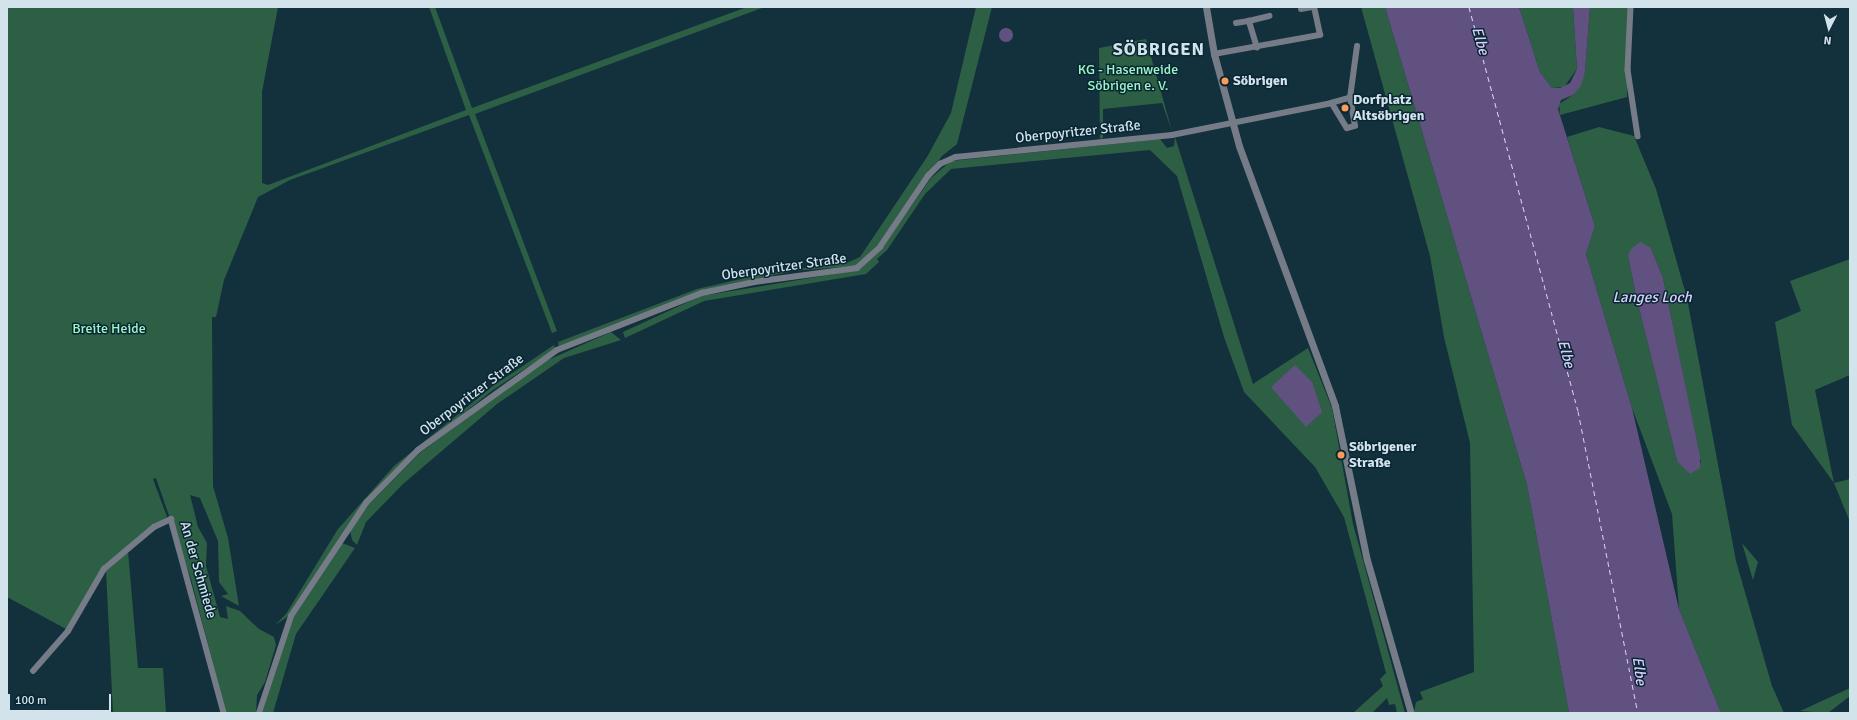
<!DOCTYPE html>
<meta charset="utf-8">
<style>
body{margin:0}
#map{position:relative;width:1857px;height:720px;overflow:hidden;background:#13303d;font-family:Signika,sans-serif}
div>[style]{position:absolute}
.green>*{inset:0;background:#2d5f45}
.water>*{inset:0;background:#615181}
.round{border-radius:50%}
.ferry>*{height:1px;margin-top:-0.5px;transform-origin:0;background:repeating-linear-gradient(90deg,#dbcefc 0 5px,transparent 0 9px)}
.minor>*{height:5.5px;margin:-2.75px;padding:0 2.75px;transform-origin:2.75px;border-radius:2.75px;background:#767c87}
.tertiary>*{height:7px;margin:-3.5px;padding:0 3.5px;transform-origin:3.5px;border-radius:3.5px;background:#767c87}
.dots>*{width:11px;height:11px;translate:-50% -50%;box-sizing:border-box;border:2px solid #082633;border-radius:50%}
span{translate:-50% -50%;white-space:nowrap;text-align:center;line-height:1.15;-webkit-text-stroke:3px #082633;paint-order:stroke}
.park-label{font-size:14px;color:#a0f6c6}
.poi-label{font-size:14px;color:#d3e3ec;font-weight:700}
.left{translate:0 -50%;text-align:left}
.street-label{font-size:14px;color:#d3e3ec}
.water-label{font-size:15px;color:#dbcefc;font-style:italic}
.district-label{font-size:18px;color:#d3e3ec;font-weight:700;letter-spacing:1px}
.frame{position:absolute;inset:0;border:8px solid #d3e3ec;pointer-events:none}
.north{position:absolute;left:1809px;top:8px;width:40px;height:40px;-webkit-text-stroke:3px #082633;paint-order:stroke;rotate:186deg;font-size:11px;font-weight:700;line-height:16px;text-align:center;color:#d3e3ec}
.north::after{content:'';display:block;margin:auto;width:14px;height:18px;background:#d3e3ec;clip-path:polygon(50% 0,100% 100%,50% 72%,0 100%)}
.scale{position:absolute;left:8px;top:694px;width:103px;height:18px;box-sizing:border-box;border:2px solid #d3e3ec;border-top:0;padding-left:5px;font-size:12px;line-height:14px;white-space:nowrap;color:#d3e3ec;-webkit-text-stroke:3px #082633;paint-order:stroke}
</style>
<div id="map">
<div class="green">
<div style="clip-path:polygon(7px 7px,278px 7px,262px 92px,262px 183px,268px 185px,466px 110px,429px 7px,435px 7px,472px 108px,747px 7px,765px 7px,475px 114px,557px 331px,552px 333px,469px 115px,290px 180px,258px 197px,224px 280px,216px 317px,212px 317px,213px 486px,228px 538px,239px 606px,221px 596px,228px 594px,219px 582px,218px 541px,200px 498px,190px 495px,198px 527px,207px 543px,206px 566px,220px 617px,228px 619px,226px 606px,240px 611px,259px 629px,274px 637px,276px 645px,265px 682px,257px 695px,256px 713px,226px 713px,191px 579px,156px 478px,153px 479px,167px 517px,102px 568px,66px 629px,7px 597px)"></div>
<div style="clip-path:polygon(976px 7px,992px 7px,957px 144px,942px 156px,878px 246px,856px 266px,793px 271px,699px 291px,559px 347px,558px 342px,697px 289px,767px 273px,849px 262px,860px 257px,927px 157px,951px 113px)"></div>
<div style="clip-path:polygon(1361px 7px,1385px 7px,1527px 485px,1569px 713px,1414px 713px,1416px 702px,1423px 699px,1420px 692px,1474px 672px,1470px 443px,1444px 337px,1430px 256px)"></div>
<div style="clip-path:polygon(1519px 7px,1573px 7px,1577px 69px,1564px 87px,1552px 88px,1540px 72px)"></div>
<div style="clip-path:polygon(1590px 7px,1629px 7px,1627px 97px,1560px 115px,1559px 104px,1573px 95px,1585px 72px)"></div>
<div style="clip-path:polygon(1146px 39px,1172px 131px,1162px 103px,1103px 109px,1103px 138px,1100px 139px,1099px 48px)"></div>
<div style="clip-path:polygon(evenodd,1599px 127px,1634px 136px,1656px 189px,1687px 298px,1736px 561px,1772px 686px,1784px 713px,1721px 713px,1679px 609px,1672px 514px,1632px 408px,1586px 254px,1595px 226px,1567px 137px,1599px 127px,1651px 248px,1663px 278px,1701px 463px,1677px 461px,1636px 296px,1628px 256px,1651px 248px)"></div>
<div style="clip-path:polygon(1175px 137px,1253px 384px,1308px 348px,1332px 408px,1353px 524px,1405px 713px,1397px 713px,1395px 704px,1389px 705px,1387px 698px,1372px 713px,1353px 713px,1383px 686px,1380px 679px,1386px 673px,1344px 517px,1315px 467px,1244px 392px,1224px 337px,1177px 176px,1150px 150px,951px 169px,925px 194px,887px 250px,877px 259px,879px 262px,866px 274px,704px 301px,625px 338px,623px 332px,701px 296px,859px 270px,883px 247px,931px 178px,951px 161px,1160px 139px,1167px 148px,1174px 146px)"></div>
<div style="clip-path:polygon(1850px 259px,1850px 375px,1815px 390px,1834px 483px,1850px 479px,1850px 522px,1834px 483px,1792px 425px,1775px 322px,1801px 311px,1790px 281px)"></div>
<div style="clip-path:polygon(611px 332px,621px 340px,564px 358px,497px 404px,403px 484px,366px 522px,357px 545px,352px 540px,350px 530px,368px 505px,421px 452px,539px 364px)"></div>
<div style="clip-path:polygon(554px 345px,555px 349px,493px 390px,418px 449px,365px 502px,287px 617px,275px 625px,286px 614px,338px 529px,394px 466px,493px 386px)"></div>
<div style="clip-path:polygon(342px 543px,355px 548px,296px 634px,273px 713px,262px 713px,292px 619px)"></div>
<div style="clip-path:polygon(1742px 543px,1758px 562px,1753px 580px)"></div>
<div style="clip-path:polygon(128px 551px,138px 668px,163px 668px,166px 713px,113px 713px,106px 571px)"></div>
<div style="clip-path:polygon(1850px 688px,1850px 696px,1828px 713px,1800px 711px)"></div>
</div>
<div class="water">
<div style="clip-path:polygon(1385px 7px,1519px 7px,1540px 72px,1552px 88px,1560px 88px,1570px 83px,1577px 69px,1573px 7px,1590px 7px,1585px 72px,1581px 86px,1573px 95px,1561px 100px,1558px 109px,1595px 226px,1586px 254px,1632px 408px,1679px 609px,1721px 713px,1569px 713px,1527px 485px)"></div>
<div class="round" style="left:999px;top:28px;width:14px;height:14px"></div>
<div style="clip-path:polygon(1640px 242px,1651px 248px,1663px 278px,1700px 456px,1700px 468px,1690px 474px,1677px 461px,1636px 296px,1628px 256px,1630px 250px)"></div>
<div style="clip-path:polygon(1295px 365px,1312px 382px,1322px 412px,1306px 427px,1271px 387px)"></div>
</div>
<div class="ferry">
<div style="left:1469px;top:7px;width:418px;rotate:74.9deg"></div>
<div style="left:1578px;top:411px;width:308px;rotate:78.8deg"></div>
</div>
<div class="minor">
<div style="left:1631px;top:7px;width:63px;rotate:92.7deg"></div>
<div style="left:1628px;top:70px;width:67px;rotate:81.4deg"></div>
<div style="left:1301px;top:9px;width:11px;rotate:-10deg"></div>
<div style="left:1236px;top:23px;width:13px;rotate:-9deg"></div>
<div style="left:1257px;top:48px;width:28px;rotate:-107deg"></div>
<div style="left:1249px;top:21px;width:21px;rotate:-14deg"></div>
<div style="left:1214px;top:54px;width:108px;rotate:-10.2deg"></div>
<div style="left:1320px;top:35px;width:29px;rotate:-102deg"></div>
<div style="left:1350px;top:98px;width:19px;rotate:164deg"></div>
<div style="left:1332px;top:103px;width:29px;rotate:59deg"></div>
<div style="left:1347px;top:128px;width:8px;rotate:-14deg"></div>
<div style="left:1355px;top:126px;width:28px;rotate:-100deg"></div>
<div style="left:1350px;top:98px;width:52px;rotate:-82.3deg"></div>
<div style="left:33px;top:671px;width:53px;rotate:-48.8deg"></div>
<div style="left:68px;top:631px;width:72px;rotate:-59.9deg"></div>
<div style="left:104px;top:569px;width:65px;rotate:-40deg"></div>
<div style="left:154px;top:527px;width:19px;rotate:-25deg"></div>
<div style="left:171px;top:519px;width:201px;rotate:74.7deg"></div>
<div style="left:259px;top:713px;width:102px;rotate:-71.7deg"></div>
<div style="left:291px;top:616px;width:136px;rotate:-56.4deg"></div>
<div style="left:366px;top:503px;width:74px;rotate:-45.5deg"></div>
<div style="left:418px;top:450px;width:171px;rotate:-35.7deg"></div>
<div style="left:557px;top:350px;width:156px;rotate:-21.5deg"></div>
<div style="left:702px;top:293px;width:53px;rotate:-11.9deg"></div>
<div style="left:754px;top:282px;width:104px;rotate:-7.7deg"></div>
<div style="left:857px;top:268px;width:31px;rotate:-42deg"></div>
<div style="left:880px;top:247px;width:86px;rotate:-55.9deg"></div>
<div style="left:928px;top:176px;width:17px;rotate:-45deg"></div>
<div style="left:940px;top:164px;width:17px;rotate:-24deg"></div>
<div style="left:956px;top:157px;width:217px;rotate:-5.8deg"></div>
<div style="left:1172px;top:135px;width:163px;rotate:-11.3deg"></div>
</div>
<div class="tertiary">
<div style="left:1206px;top:7px;width:48px;rotate:80.3deg"></div>
<div style="left:1214px;top:54px;width:95px;rotate:74.8deg"></div>
<div style="left:1239px;top:146px;width:277px;rotate:69.7deg"></div>
<div style="left:1335px;top:406px;width:157px;rotate:78.3deg"></div>
<div style="left:1367px;top:560px;width:159px;rotate:74deg"></div>
</div>
<div class="dots">
<div style="left:1225px;top:81px;background:#fe9c57"></div>
<div style="left:1345px;top:108px;background:#fe9c57"></div>
<div style="left:1341px;top:455px;background:#fe9c57"></div>
</div>
<div class="park-label">
<span style="left:1128px;top:78px">KG - Hasenweide<br>Söbrigen e. V.</span>
<span style="left:109px;top:329px">Breite Heide</span>
</div>
<div class="poi-label">
<span class="left" style="left:1233px;top:81px">Söbrigen</span>
<span class="left" style="left:1353px;top:108px">Dorfplatz<br>Altsöbrigen</span>
<span class="left" style="left:1349px;top:455px">Söbrigener<br>Straße</span>
</div>
<div class="street-label">
<span style="left:1078px;top:132px;rotate:-6deg">Oberpoyritzer Straße</span>
<span style="left:784px;top:267px;rotate:-8deg">Oberpoyritzer Straße</span>
<span style="left:472px;top:395px;rotate:-37deg">Oberpoyritzer Straße</span>
<span style="left:198px;top:570px;rotate:74deg">An der Schmiede</span>
</div>
<div class="water-label">
<span style="left:1480px;top:41px;rotate:74deg">Elbe</span>
<span style="left:1652px;top:298px">Langes Loch</span>
<span style="left:1566px;top:354px;rotate:75deg">Elbe</span>
<span style="left:1639px;top:671px;rotate:82deg">Elbe</span>
</div>
<div class="district-label">
<span style="left:1159px;top:49px">SÖBRIGEN</span>
</div>
<div class="frame"></div>
<div class="north">N</div>
<div class="scale">100 m</div>
</div>
